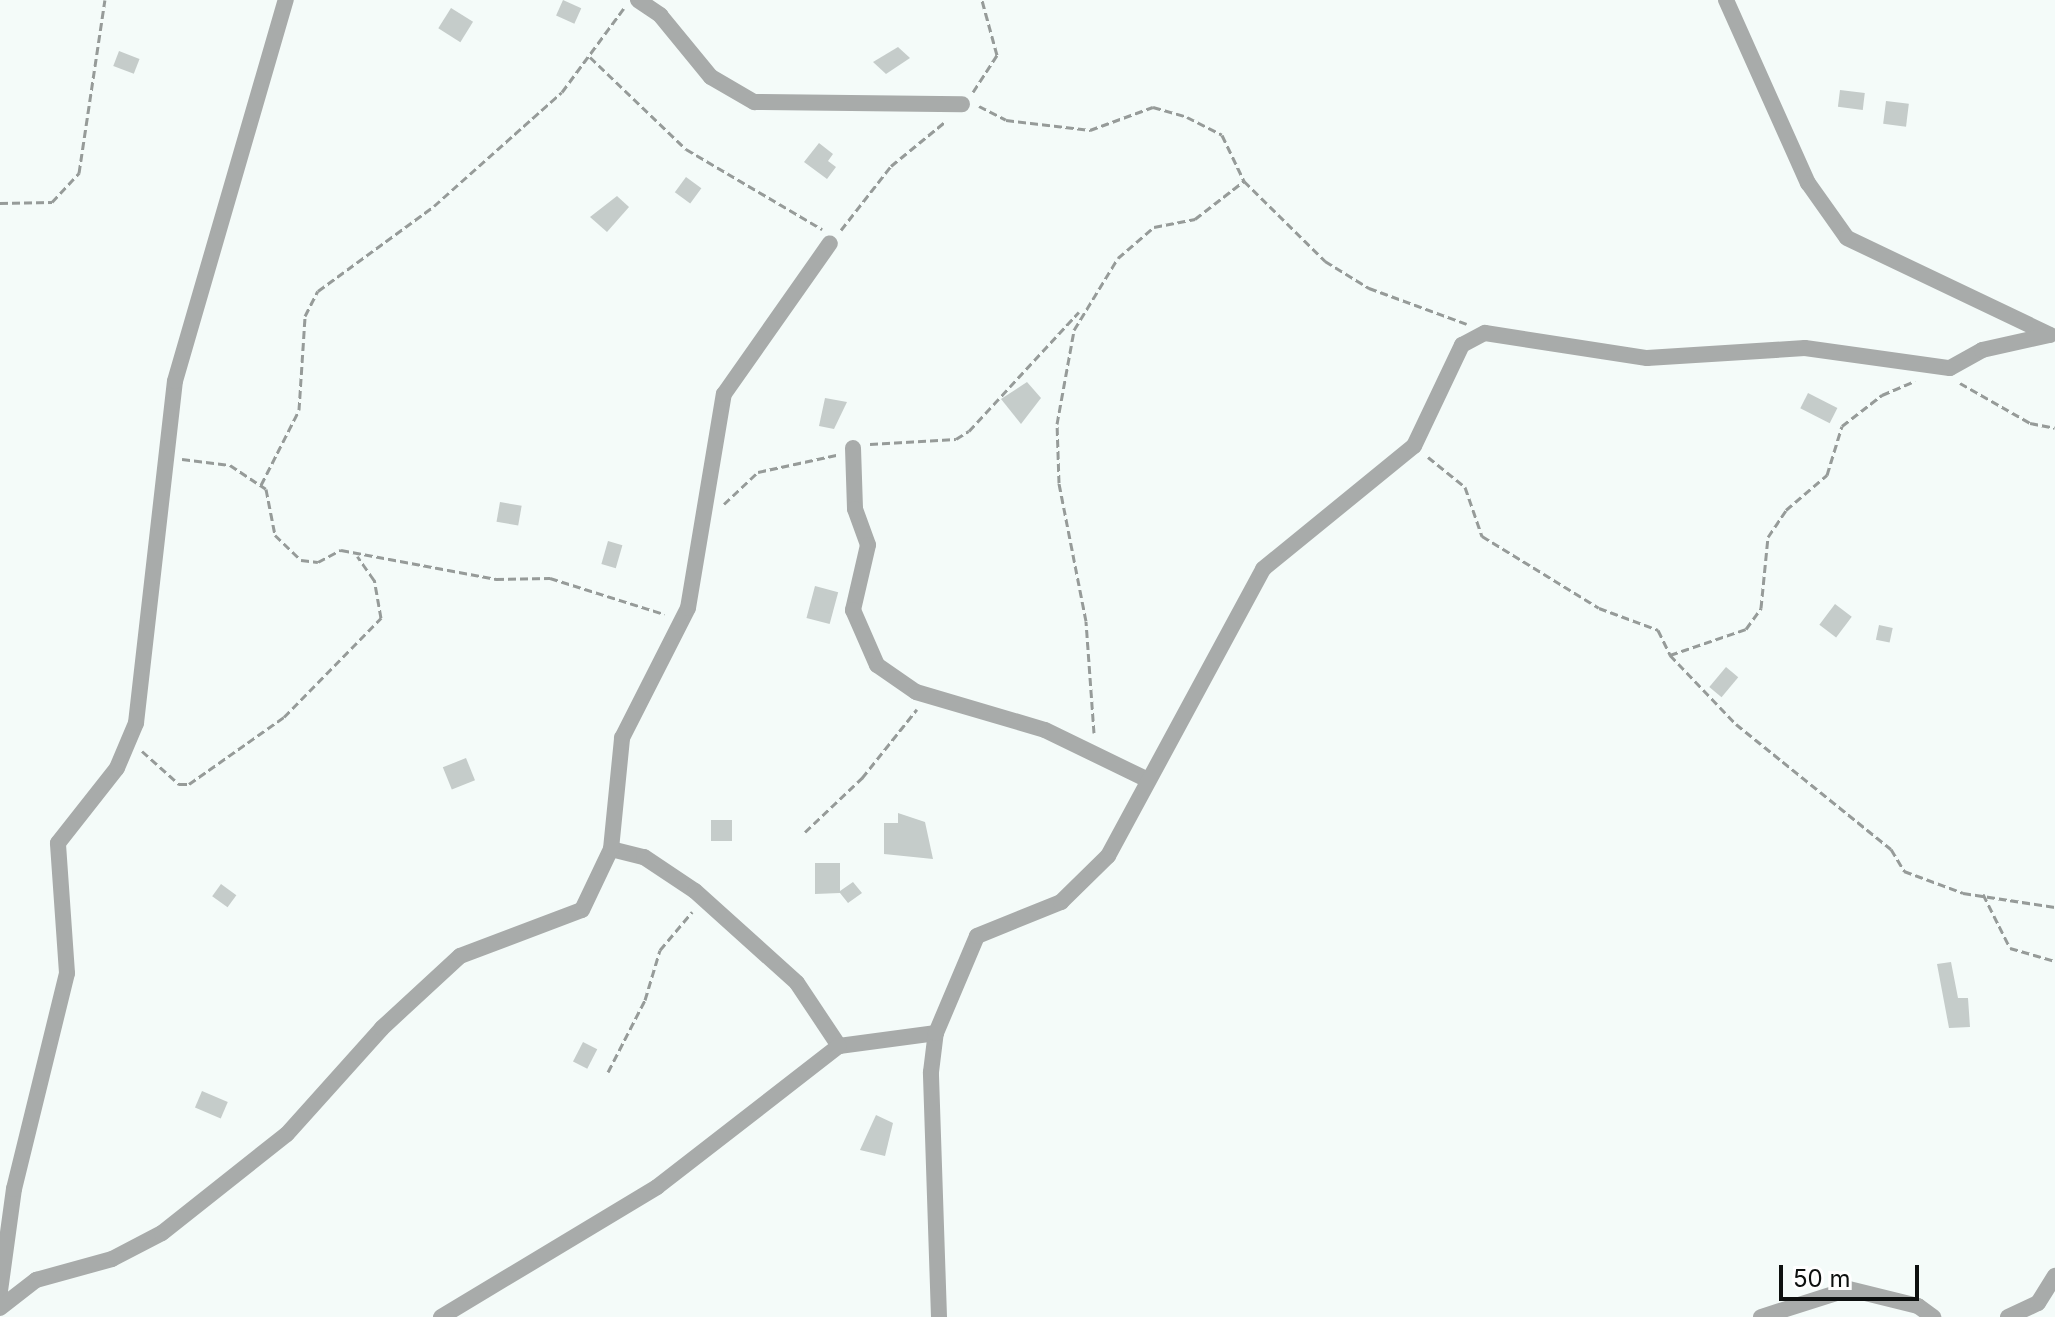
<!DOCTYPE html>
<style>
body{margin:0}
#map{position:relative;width:2055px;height:1317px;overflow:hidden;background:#f4fbf9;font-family:Inter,sans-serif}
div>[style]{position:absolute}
.building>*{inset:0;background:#c5ccca;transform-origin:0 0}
.path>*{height:3px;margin-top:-1.5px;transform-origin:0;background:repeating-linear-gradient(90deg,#969b99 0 8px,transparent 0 12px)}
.minor>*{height:16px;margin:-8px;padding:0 8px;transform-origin:8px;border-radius:8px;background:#a8abaa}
span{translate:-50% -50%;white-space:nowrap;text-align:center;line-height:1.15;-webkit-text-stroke:7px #fff;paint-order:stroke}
.scale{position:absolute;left:1779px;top:1265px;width:140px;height:36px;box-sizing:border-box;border:4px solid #0d100f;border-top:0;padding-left:10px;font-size:24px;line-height:28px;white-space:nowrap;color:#0d100f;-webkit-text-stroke:6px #fff;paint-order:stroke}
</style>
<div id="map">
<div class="building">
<div style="left:563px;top:0;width:20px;height:17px;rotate:24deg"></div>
<div style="left:451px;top:8px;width:26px;height:24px;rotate:32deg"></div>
<div style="clip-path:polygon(898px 47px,910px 58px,886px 74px,873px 62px)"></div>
<div style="left:119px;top:51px;width:22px;height:16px;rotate:21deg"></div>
<div style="left:1840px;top:90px;width:25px;height:17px;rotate:7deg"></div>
<div style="left:1886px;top:101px;width:23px;height:23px;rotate:7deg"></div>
<div style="clip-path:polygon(819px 143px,833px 154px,828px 161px,836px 167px,827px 179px,804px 162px)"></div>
<div style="left:686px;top:177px;width:19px;height:19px;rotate:36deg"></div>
<div style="clip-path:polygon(617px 196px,629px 207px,607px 232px,590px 217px)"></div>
<div style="clip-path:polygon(1027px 382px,1041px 398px,1021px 424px,1001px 399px)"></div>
<div style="left:1808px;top:393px;width:33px;height:17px;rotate:27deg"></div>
<div style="clip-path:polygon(825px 398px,847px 402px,834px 429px,819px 426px)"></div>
<div style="left:500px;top:502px;width:22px;height:20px;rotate:10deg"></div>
<div style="left:608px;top:541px;width:15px;height:24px;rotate:16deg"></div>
<div style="left:815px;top:586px;width:24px;height:33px;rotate:15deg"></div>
<div style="left:1835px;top:604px;width:21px;height:26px;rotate:37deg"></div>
<div style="left:1879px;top:625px;width:14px;height:15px;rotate:12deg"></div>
<div style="left:1726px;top:667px;width:16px;height:26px;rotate:40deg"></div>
<div style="left:466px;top:758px;width:24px;height:25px;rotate:68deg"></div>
<div style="clip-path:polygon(898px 813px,925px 822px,933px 859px,884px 854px,884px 823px,898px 823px)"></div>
<div style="left:711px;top:820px;width:21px;height:21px"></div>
<div style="clip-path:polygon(815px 863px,840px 863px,840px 891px,853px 882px,862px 893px,848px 903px,840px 893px,815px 894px)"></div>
<div style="left:221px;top:884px;width:19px;height:15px;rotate:36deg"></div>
<div style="clip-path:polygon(1951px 962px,1958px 998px,1968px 998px,1970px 1027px,1949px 1028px,1937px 964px)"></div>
<div style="left:583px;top:1042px;width:16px;height:22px;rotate:27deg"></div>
<div style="left:202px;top:1091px;width:28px;height:18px;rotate:23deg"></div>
<div style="clip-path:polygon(876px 1115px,893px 1123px,885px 1156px,860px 1150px)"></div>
</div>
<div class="path">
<div style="left:590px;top:57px;width:133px;rotate:43.8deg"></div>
<div style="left:686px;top:149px;width:158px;rotate:30.5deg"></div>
<div style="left:973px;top:92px;width:44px;rotate:-57deg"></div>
<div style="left:997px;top:55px;width:57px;rotate:-105.3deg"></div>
<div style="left:979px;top:106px;width:30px;rotate:27deg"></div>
<div style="left:1006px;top:120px;width:85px;rotate:6.8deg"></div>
<div style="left:1090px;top:130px;width:67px;rotate:-20.1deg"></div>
<div style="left:1153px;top:107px;width:35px;rotate:16deg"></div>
<div style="left:1187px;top:117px;width:39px;rotate:27deg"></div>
<div style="left:1222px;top:135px;width:51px;rotate:64.4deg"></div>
<div style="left:1244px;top:181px;width:114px;rotate:44.6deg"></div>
<div style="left:1325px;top:261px;width:52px;rotate:31.5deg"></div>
<div style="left:1369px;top:288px;width:104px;rotate:20.2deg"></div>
<div style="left:0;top:203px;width:52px;rotate:-1.1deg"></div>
<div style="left:52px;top:202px;width:40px;rotate:-47deg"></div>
<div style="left:79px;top:173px;width:175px;rotate:-81.5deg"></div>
<div style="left:841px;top:230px;width:81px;rotate:-52deg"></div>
<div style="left:891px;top:166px;width:71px;rotate:-39.3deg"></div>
<div style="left:1960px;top:383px;width:81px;rotate:29.7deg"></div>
<div style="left:2030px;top:423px;width:25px;rotate:11deg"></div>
<div style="left:870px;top:444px;width:86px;rotate:-3.3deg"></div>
<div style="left:956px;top:439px;width:15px;rotate:-32deg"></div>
<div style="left:969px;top:431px;width:162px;rotate:-47.3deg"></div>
<div style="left:1428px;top:457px;width:48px;rotate:39deg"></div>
<div style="left:1465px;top:487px;width:52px;rotate:70.9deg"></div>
<div style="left:1482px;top:536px;width:137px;rotate:31.6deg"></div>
<div style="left:1599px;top:608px;width:63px;rotate:20.4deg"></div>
<div style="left:1658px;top:630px;width:28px;rotate:64deg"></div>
<div style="left:1670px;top:655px;width:95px;rotate:46.3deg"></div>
<div style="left:1736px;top:724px;width:199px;rotate:38.9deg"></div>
<div style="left:1891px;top:849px;width:26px;rotate:59deg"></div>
<div style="left:1904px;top:871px;width:63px;rotate:20.4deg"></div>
<div style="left:1963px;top:893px;width:93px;rotate:8.7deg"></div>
<div style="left:182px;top:459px;width:48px;rotate:7.1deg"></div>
<div style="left:230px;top:465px;width:43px;rotate:33.7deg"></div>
<div style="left:266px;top:489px;width:47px;rotate:78.9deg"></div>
<div style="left:275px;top:535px;width:36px;rotate:44deg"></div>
<div style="left:301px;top:560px;width:17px;rotate:7deg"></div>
<div style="left:318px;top:562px;width:26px;rotate:-28deg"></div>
<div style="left:341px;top:550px;width:158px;rotate:10.6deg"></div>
<div style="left:496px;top:579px;width:54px;rotate:-1.1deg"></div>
<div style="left:550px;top:578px;width:120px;rotate:17.5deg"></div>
<div style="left:261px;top:485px;width:84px;rotate:-63.1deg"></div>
<div style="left:299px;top:410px;width:94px;rotate:-86.3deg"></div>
<div style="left:305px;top:316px;width:28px;rotate:-63deg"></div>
<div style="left:318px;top:291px;width:144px;rotate:-36.2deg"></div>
<div style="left:434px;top:206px;width:171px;rotate:-41.7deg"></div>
<div style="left:562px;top:92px;width:104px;rotate:-53.6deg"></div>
<div style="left:724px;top:504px;width:47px;rotate:-43.3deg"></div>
<div style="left:758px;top:472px;width:80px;rotate:-12.3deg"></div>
<div style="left:1670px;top:655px;width:80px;rotate:-18.9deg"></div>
<div style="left:1746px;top:629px;width:26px;rotate:-54deg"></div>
<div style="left:1761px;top:608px;width:71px;rotate:-84.4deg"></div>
<div style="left:1768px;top:537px;width:32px;rotate:-56deg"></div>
<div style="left:1786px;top:510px;width:54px;rotate:-40.5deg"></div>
<div style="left:1827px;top:475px;width:51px;rotate:-73deg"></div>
<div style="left:1842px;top:426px;width:51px;rotate:-37.8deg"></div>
<div style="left:1882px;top:395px;width:36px;rotate:-23deg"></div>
<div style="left:1094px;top:733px;width:112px;rotate:-94.1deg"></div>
<div style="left:1086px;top:621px;width:141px;rotate:-101.1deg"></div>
<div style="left:1059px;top:483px;width:59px;rotate:-91.9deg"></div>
<div style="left:1057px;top:424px;width:96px;rotate:-79.7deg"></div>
<div style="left:1074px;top:330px;width:84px;rotate:-58.6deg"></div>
<div style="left:1118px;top:258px;width:48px;rotate:-40.7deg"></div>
<div style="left:1154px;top:227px;width:42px;rotate:-11deg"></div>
<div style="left:1195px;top:219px;width:62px;rotate:-37.8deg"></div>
<div style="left:142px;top:751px;width:50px;rotate:41.7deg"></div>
<div style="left:179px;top:784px;width:10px"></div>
<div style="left:189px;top:784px;width:116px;rotate:-35.2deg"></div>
<div style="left:284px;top:717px;width:139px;rotate:-45.6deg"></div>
<div style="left:381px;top:618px;width:39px;rotate:-100deg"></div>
<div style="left:374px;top:580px;width:29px;rotate:-125deg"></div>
<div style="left:805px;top:832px;width:79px;rotate:-43.5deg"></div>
<div style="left:862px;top:778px;width:88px;rotate:-51.4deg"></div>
<div style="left:1983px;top:894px;width:60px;rotate:63.4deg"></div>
<div style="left:2010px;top:948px;width:47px;rotate:16.1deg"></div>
<div style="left:608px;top:1072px;width:81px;rotate:-62.8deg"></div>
<div style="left:645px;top:1000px;width:52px;rotate:-73.3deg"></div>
<div style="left:660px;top:950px;width:50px;rotate:-49.9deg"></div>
</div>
<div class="minor">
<div style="left:638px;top:0;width:27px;rotate:34deg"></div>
<div style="left:660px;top:15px;width:80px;rotate:50.6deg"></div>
<div style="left:711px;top:77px;width:50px;rotate:30.2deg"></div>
<div style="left:754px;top:102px;width:208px;rotate:0.6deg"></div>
<div style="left:1726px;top:0;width:201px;rotate:65.9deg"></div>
<div style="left:1808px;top:183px;width:67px;rotate:54.7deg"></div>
<div style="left:1847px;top:238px;width:225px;rotate:25.5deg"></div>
<div style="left:853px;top:448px;width:61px;rotate:88.1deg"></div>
<div style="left:855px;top:509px;width:38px;rotate:70deg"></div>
<div style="left:868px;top:545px;width:67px;rotate:103deg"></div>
<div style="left:853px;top:610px;width:60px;rotate:66.4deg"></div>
<div style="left:877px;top:665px;width:47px;rotate:34.7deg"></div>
<div style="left:916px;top:692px;width:134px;rotate:16.4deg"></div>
<div style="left:1045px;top:730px;width:114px;rotate:25.9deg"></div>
<div style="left:611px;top:849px;width:34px;rotate:14deg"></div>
<div style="left:644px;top:857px;width:61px;rotate:33.7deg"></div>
<div style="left:695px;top:891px;width:137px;rotate:42deg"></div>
<div style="left:797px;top:983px;width:76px;rotate:56.3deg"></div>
<div style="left:839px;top:1046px;width:98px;rotate:-7.6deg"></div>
<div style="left:0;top:1291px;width:103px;rotate:-82.2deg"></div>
<div style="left:14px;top:1189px;width:222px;rotate:-76.2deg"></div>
<div style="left:67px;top:973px;width:130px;rotate:-94deg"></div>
<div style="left:58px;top:843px;width:95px;rotate:-51.8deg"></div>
<div style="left:117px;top:768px;width:49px;rotate:-67.1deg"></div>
<div style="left:136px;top:723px;width:344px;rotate:-83.5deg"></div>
<div style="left:175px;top:381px;width:397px;rotate:-73.8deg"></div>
<div style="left:0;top:1308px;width:46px;rotate:-37.9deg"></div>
<div style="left:36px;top:1280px;width:79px;rotate:-15.4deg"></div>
<div style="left:112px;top:1259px;width:56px;rotate:-27.5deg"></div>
<div style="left:162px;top:1233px;width:159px;rotate:-38.4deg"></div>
<div style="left:287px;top:1134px;width:142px;rotate:-48.1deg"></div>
<div style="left:382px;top:1028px;width:106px;rotate:-42.7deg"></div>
<div style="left:460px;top:956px;width:130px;rotate:-20.7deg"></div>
<div style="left:582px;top:910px;width:68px;rotate:-64.6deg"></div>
<div style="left:611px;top:849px;width:112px;rotate:-84.3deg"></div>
<div style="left:622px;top:738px;width:146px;rotate:-63.1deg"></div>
<div style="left:688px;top:608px;width:217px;rotate:-80.5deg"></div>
<div style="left:724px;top:394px;width:184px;rotate:-54.9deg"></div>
<div style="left:441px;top:1317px;width:252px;rotate:-31deg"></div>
<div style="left:657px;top:1187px;width:230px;rotate:-37.8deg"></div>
<div style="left:939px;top:1317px;width:245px;rotate:-91.9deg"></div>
<div style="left:931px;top:1072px;width:39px;rotate:-83deg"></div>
<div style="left:936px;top:1033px;width:105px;rotate:-67.1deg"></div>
<div style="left:977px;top:936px;width:91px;rotate:-22deg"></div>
<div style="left:1061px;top:902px;width:66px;rotate:-44.4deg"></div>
<div style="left:1108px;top:856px;width:326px;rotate:-61.6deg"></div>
<div style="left:1263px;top:569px;width:195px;rotate:-39.2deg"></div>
<div style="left:1414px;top:446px;width:112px;rotate:-64.6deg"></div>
<div style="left:1462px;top:345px;width:26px;rotate:-28deg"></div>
<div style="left:1485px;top:333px;width:164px;rotate:8.8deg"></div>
<div style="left:1647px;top:358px;width:158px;rotate:-3.6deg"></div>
<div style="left:1805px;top:348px;width:146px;rotate:7.9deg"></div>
<div style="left:1950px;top:368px;width:37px;rotate:-29deg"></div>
<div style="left:1982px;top:350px;width:69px;rotate:-12.6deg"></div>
<div style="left:1761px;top:1317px;width:92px;rotate:-17.7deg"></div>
<div style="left:1849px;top:1289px;width:71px;rotate:13.8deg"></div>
<div style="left:1918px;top:1306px;width:19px;rotate:36deg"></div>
<div style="left:2008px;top:1317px;width:33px;rotate:-25deg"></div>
<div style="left:2038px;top:1303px;width:32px;rotate:-58deg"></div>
</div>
<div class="scale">50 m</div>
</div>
